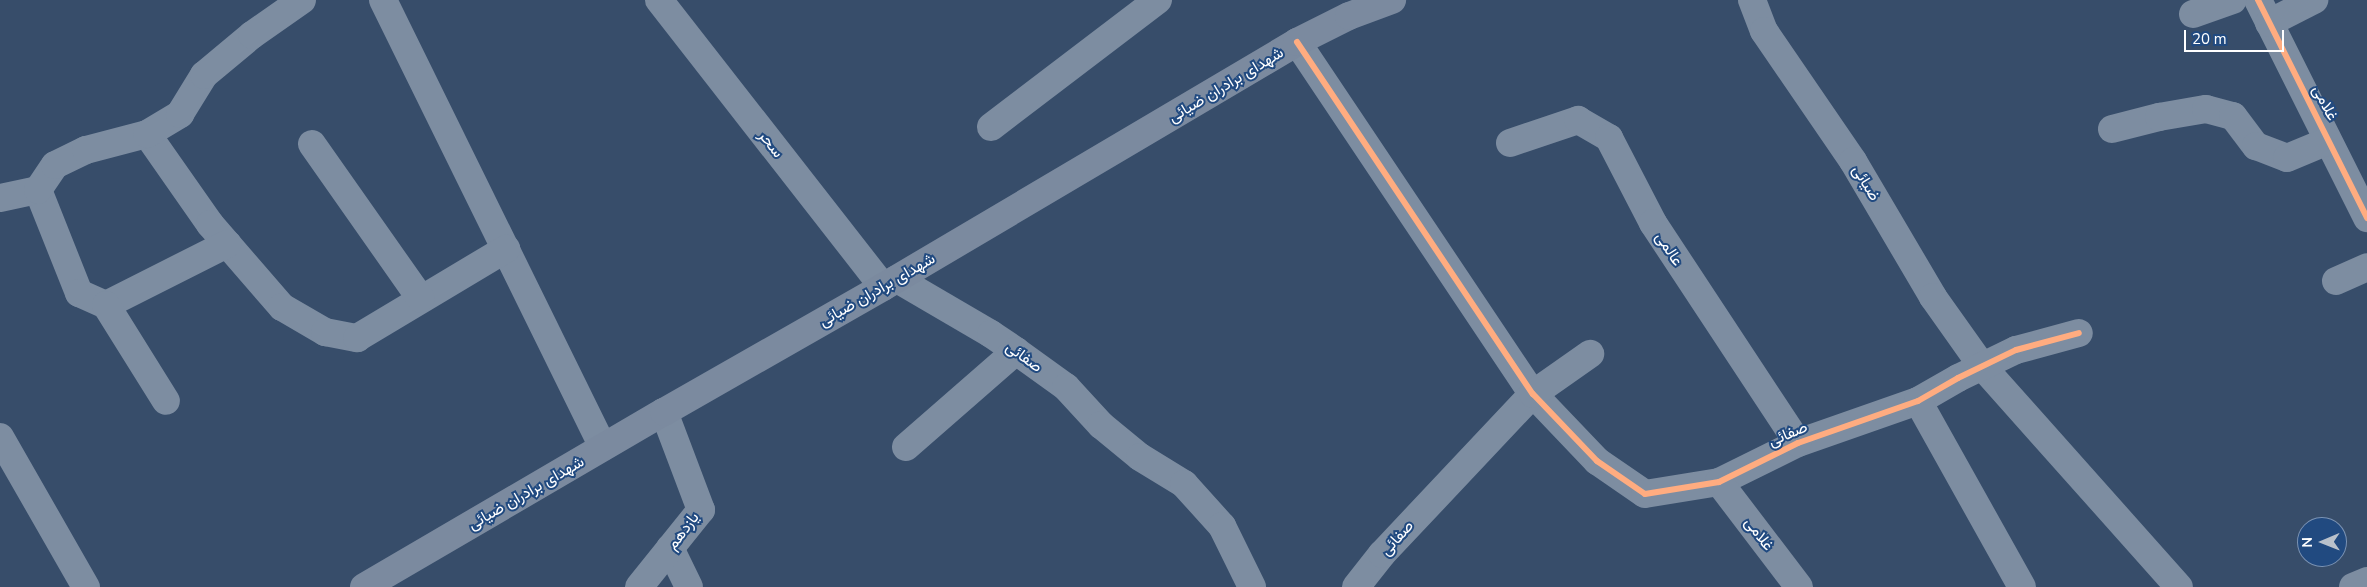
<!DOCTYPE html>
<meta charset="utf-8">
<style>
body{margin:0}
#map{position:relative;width:2367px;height:587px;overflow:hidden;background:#374d6a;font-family:"Nunito Sans",Vazirmatn,sans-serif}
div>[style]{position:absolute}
.minor>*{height:28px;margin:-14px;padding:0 14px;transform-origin:14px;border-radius:14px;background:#7d8da1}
.major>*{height:28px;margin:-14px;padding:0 14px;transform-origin:14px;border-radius:14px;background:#7b8a9f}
.cycleway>*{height:6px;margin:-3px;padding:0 3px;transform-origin:3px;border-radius:3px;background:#ffac80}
span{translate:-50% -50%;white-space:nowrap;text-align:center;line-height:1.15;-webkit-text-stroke:4px #214a80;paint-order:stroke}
.street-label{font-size:16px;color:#fff}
.north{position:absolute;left:2297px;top:517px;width:50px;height:50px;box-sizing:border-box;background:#214a80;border:1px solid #7a92b3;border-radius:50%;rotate:269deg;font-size:14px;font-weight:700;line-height:20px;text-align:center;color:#fff}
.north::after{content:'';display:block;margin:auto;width:18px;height:22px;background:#b9c1cb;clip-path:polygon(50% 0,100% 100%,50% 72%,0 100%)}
.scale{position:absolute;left:2184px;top:30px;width:100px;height:22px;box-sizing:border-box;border:2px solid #fff;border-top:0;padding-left:6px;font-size:15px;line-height:18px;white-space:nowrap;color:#fff;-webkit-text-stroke:4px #214a80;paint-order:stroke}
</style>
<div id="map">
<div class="minor">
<div style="left:383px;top:0;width:498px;rotate:63.8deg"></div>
<div style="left:659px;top:0;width:364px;rotate:52deg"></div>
<div style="left:1752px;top:0;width:33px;rotate:69deg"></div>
<div style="left:1764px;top:31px;width:158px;rotate:55.6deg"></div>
<div style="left:1853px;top:161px;width:158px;rotate:59.5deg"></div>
<div style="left:1933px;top:297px;width:85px;rotate:54.6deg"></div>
<div style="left:1982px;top:366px;width:296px;rotate:48.3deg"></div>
<div style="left:2258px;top:0;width:244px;rotate:63.4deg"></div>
<div style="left:2193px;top:14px;width:42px;rotate:-19.3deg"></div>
<div style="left:2269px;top:23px;width:51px;rotate:-27.1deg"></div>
<div style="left:1297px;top:42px;width:424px;rotate:56.2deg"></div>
<div style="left:1533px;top:394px;width:93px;rotate:46.3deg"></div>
<div style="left:1597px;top:461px;width:58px;rotate:34.5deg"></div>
<div style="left:1645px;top:494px;width:75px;rotate:-9.2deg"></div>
<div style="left:1719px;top:482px;width:88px;rotate:-26.3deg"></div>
<div style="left:1798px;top:443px;width:127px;rotate:-19.3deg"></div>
<div style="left:1918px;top:401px;width:46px;rotate:-29.9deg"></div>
<div style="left:1958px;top:378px;width:64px;rotate:-25.8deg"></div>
<div style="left:2016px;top:350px;width:65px;rotate:-15.1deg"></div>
<div style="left:991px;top:127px;width:210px;rotate:-37.3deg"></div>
<div style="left:2112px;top:129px;width:49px;rotate:-14.3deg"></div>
<div style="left:2159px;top:117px;width:48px;rotate:-9.7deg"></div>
<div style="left:2206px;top:109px;width:28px;rotate:15deg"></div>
<div style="left:2233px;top:116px;width:38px;rotate:53deg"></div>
<div style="left:2256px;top:146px;width:33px;rotate:21deg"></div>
<div style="left:2287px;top:158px;width:44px;rotate:-22.5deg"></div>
<div style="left:147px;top:134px;width:110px;rotate:55deg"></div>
<div style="left:210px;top:224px;width:110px;rotate:49.1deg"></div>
<div style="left:282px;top:307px;width:50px;rotate:30.2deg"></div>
<div style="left:325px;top:332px;width:33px;rotate:11deg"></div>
<div style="left:357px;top:338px;width:174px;rotate:-30.9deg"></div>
<div style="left:1510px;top:143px;width:72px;rotate:-18.7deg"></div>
<div style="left:1578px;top:120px;width:36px;rotate:30deg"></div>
<div style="left:1609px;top:138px;width:96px;rotate:62.6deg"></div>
<div style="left:1653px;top:223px;width:263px;rotate:56.6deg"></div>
<div style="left:312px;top:144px;width:189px;rotate:54.9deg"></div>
<div style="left:38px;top:190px;width:111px;rotate:68.3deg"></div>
<div style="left:79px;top:293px;width:30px;rotate:24deg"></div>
<div style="left:106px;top:305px;width:136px;rotate:-26.8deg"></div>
<div style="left:0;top:198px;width:39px;rotate:-12deg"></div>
<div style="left:38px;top:190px;width:30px;rotate:-56deg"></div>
<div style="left:55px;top:165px;width:34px;rotate:-26deg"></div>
<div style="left:86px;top:150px;width:63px;rotate:-14.7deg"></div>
<div style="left:147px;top:134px;width:39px;rotate:-31deg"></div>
<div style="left:180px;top:114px;width:46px;rotate:-58.4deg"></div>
<div style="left:204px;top:75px;width:62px;rotate:-39.8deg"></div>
<div style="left:252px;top:35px;width:61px;rotate:-35deg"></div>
<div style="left:897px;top:279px;width:109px;rotate:30.3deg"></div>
<div style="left:991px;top:334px;width:30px;rotate:34deg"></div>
<div style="left:1016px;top:351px;width:62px;rotate:35.8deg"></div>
<div style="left:1066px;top:387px;width:52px;rotate:47.4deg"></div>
<div style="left:1101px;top:425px;width:50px;rotate:39.4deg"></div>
<div style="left:1140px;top:457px;width:52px;rotate:31.5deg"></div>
<div style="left:1184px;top:484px;width:57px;rotate:47.9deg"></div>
<div style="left:1222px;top:526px;width:68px;rotate:63.8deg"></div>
<div style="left:2336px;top:281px;width:34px;rotate:-24deg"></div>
<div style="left:106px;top:305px;width:113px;rotate:58deg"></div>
<div style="left:1918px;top:401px;width:213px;rotate:60.8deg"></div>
<div style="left:0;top:437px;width:173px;rotate:60.2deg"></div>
<div style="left:906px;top:447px;width:146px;rotate:-41.1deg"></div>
<div style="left:1719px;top:482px;width:132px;rotate:52.7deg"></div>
<div style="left:670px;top:548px;width:43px;rotate:64deg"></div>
<div style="left:639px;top:587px;width:99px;rotate:-51.2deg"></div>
<div style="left:701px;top:510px;width:105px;rotate:-110.7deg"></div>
<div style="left:1356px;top:587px;width:42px;rotate:-51.8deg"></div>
<div style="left:1382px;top:554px;width:220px;rotate:-46.7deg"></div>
<div style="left:1533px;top:394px;width:70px;rotate:-35.1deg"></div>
<div style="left:2353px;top:587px;width:15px;rotate:-23deg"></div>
</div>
<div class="major">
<div style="left:364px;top:587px;width:347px;rotate:-30.3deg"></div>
<div style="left:664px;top:412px;width:252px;rotate:-29.7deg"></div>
<div style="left:883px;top:287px;width:481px;rotate:-30.6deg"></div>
<div style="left:1297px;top:42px;width:58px;rotate:-26.6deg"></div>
<div style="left:1349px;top:16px;width:46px;rotate:-20.4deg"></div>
</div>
<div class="cycleway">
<div style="left:2258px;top:0;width:244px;rotate:63.4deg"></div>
<div style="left:1297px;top:42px;width:424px;rotate:56.2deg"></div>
<div style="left:1533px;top:394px;width:93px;rotate:46.3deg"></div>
<div style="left:1597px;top:461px;width:58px;rotate:34.5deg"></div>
<div style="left:1645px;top:494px;width:75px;rotate:-9.2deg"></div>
<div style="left:1719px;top:482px;width:88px;rotate:-26.3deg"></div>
<div style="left:1798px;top:443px;width:127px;rotate:-19.3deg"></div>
<div style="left:1918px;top:401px;width:46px;rotate:-29.9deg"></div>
<div style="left:1958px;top:378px;width:64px;rotate:-25.8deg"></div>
<div style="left:2016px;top:350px;width:65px;rotate:-15.1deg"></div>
</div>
<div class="street-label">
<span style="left:1226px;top:85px;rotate:-31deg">شهدای برادران ضیائی</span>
<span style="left:2325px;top:103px;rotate:63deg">غلامی</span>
<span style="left:771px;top:144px;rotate:52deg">سحر</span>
<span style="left:1866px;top:183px;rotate:59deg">ضیائی</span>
<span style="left:1669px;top:249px;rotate:57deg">عالمی</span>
<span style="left:877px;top:290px;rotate:-30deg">شهدای برادران ضیائی</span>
<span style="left:1024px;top:357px;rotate:36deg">صفائی</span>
<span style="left:1788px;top:434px;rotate:-23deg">صفائی</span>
<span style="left:526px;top:493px;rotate:-30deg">شهدای برادران ضیائی</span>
<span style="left:683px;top:531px;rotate:-53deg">یازدهم</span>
<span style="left:1759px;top:534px;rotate:53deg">غلامی</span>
<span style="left:1397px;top:538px;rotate:-48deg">صفائی</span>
</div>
<div class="north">N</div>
<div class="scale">20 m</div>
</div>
